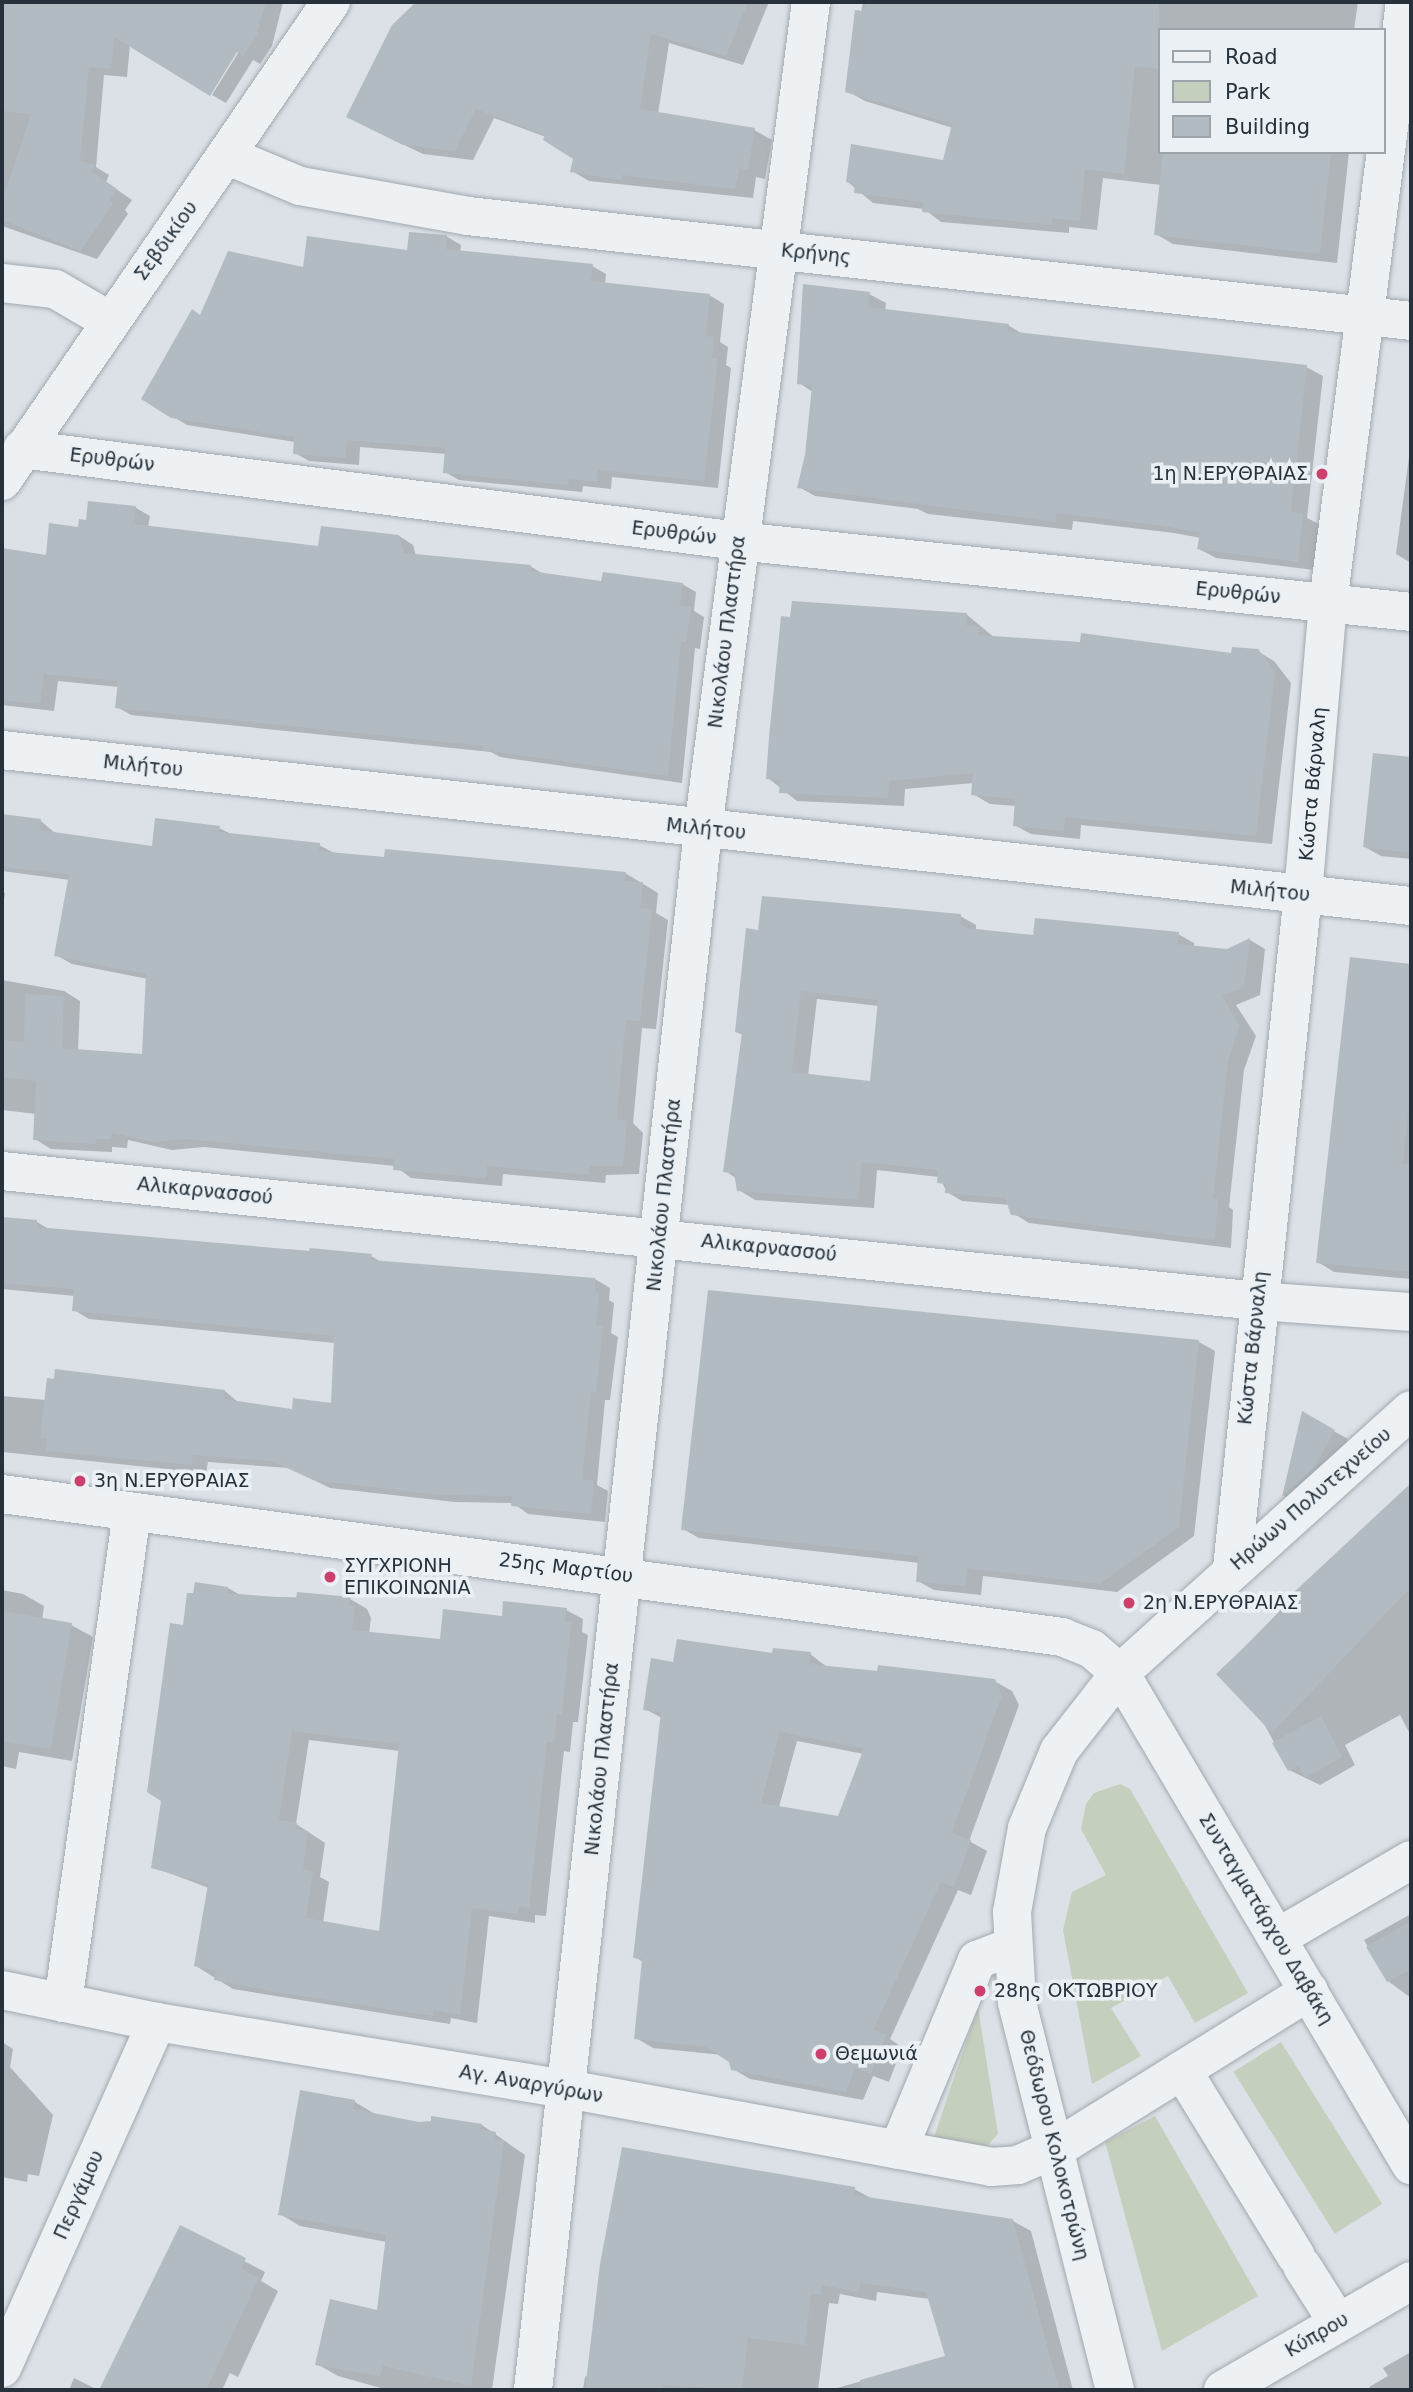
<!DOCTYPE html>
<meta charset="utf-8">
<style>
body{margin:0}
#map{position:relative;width:1413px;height:2392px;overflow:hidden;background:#dbe1e6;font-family:"DejaVu Sans",sans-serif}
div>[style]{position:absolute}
.green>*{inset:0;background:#c5cfbd;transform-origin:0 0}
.shadow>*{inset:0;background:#0003}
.building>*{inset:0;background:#b3bbc2}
.roads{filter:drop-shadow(0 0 2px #a1a9af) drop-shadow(0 0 2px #a1a9af)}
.minor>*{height:38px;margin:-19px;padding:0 19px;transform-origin:19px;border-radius:19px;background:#eef1f4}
.dots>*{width:19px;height:19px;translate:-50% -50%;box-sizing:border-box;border:4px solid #eaf0f4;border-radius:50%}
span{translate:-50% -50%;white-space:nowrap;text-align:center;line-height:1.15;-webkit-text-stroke:7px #eaf0f4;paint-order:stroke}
.street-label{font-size:19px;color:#26313b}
.poi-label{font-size:19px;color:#26313b}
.right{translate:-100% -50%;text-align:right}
.left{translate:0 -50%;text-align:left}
.frame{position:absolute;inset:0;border:4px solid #26313b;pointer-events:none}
.legend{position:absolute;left:1158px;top:28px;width:228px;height:126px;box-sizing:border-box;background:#eaf0f4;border:2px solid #9ca4aa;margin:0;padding:9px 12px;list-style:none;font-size:21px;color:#26313b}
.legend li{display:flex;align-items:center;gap:14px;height:35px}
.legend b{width:35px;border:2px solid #9ca4aa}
</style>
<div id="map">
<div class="green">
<div style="clip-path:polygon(1120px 1784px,1130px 1789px,1248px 1993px,1195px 2023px,1168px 1976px,1111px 2008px,1141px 2056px,1092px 2084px,1063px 1930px,1072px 1892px,1106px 1875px,1081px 1829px,1086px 1804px,1094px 1793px)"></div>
<div style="clip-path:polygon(978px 2007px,998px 2134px,983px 2150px,933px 2140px)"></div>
<div style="left:1281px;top:2042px;width:191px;height:56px;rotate:58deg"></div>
<div style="clip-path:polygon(1155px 2116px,1258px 2296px,1162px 2351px,1105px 2142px)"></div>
</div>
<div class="shadow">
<div style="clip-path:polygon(2px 2px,283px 2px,272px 46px,260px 64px,253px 60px,226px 103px,212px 95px,243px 45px,130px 44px,127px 77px,104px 75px,96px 167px,109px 175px,106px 182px,132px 200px,125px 210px,128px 214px,97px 259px,2px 226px)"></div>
<div style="clip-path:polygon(420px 2px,769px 2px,743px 65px,669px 43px,658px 114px,754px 130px,772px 140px,765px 179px,756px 177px,753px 198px,589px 181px,572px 171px,575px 158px,546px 137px,494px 118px,473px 160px,423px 154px,365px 126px,393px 26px)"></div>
<div style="clip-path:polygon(863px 2px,1358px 2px,1354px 30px,1159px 30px,1159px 152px,1349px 152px,1337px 263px,1173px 244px,1156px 234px,1161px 185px,1103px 178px,1097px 230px,1069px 227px,1069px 233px,941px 222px,924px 209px,873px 203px,848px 182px,945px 162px,953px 128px,865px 101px,847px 91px)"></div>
<div style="clip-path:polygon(446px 236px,461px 245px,460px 253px,592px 266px,606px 274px,605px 284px,709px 295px,724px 304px,720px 342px,728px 347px,726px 365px,731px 368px,718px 488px,612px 477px,611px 489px,583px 486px,582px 492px,459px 480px,445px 472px,446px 454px,360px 447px,359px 465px,309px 461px,295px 453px,295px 442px,187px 425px,172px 416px,202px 316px,304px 269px,409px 252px)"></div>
<div style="clip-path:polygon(869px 294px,886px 303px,885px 311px,1008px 325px,1024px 335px,1306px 367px,1323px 376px,1307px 518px,1319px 524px,1314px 570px,1216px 558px,1199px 549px,1201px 538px,1174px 533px,1073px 521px,1072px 530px,928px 514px,918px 509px,815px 496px,799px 487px,807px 456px,813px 392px,799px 383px)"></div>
<div style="clip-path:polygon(1411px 442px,1411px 563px,1396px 554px)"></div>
<div style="clip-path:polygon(136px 508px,150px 516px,148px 527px,320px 548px,399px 536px,413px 545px,416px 556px,530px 566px,545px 575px,603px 583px,682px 584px,696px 592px,694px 611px,704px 617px,700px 649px,695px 648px,682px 783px,500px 757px,491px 752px,131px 715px,117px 707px,119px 687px,58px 681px,54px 711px,2px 705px,4px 550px,48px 557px,88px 522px)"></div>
<div style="clip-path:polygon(966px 614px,995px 638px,1233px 654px,1257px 651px,1274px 661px,1291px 683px,1272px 844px,1081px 825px,1080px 839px,1031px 834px,1014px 825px,1016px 806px,990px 804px,973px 794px,974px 783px,905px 789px,904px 806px,797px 801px,768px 778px)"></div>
<div style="clip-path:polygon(1374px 755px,1411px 759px,1411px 859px,1381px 856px,1365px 847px)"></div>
<div style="clip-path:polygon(2px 816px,41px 821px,56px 834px,154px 848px,219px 828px,233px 835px,319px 845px,336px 854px,625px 873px,658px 893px,656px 913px,668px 920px,656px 1029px,642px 1028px,633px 1123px,643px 1133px,639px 1174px,606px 1175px,605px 1183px,503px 1174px,502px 1186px,411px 1178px,395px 1166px,204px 1147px,172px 1150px,128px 1140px,127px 1148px,112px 1147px,112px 1152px,51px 1149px,35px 1139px,36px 1114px,2px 1110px,2px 980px,64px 991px,80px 1001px,78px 1051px,144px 1055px,148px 979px,72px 964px,56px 955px,70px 880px,2px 871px)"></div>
<div style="clip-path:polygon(2px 892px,5px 893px,2px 915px)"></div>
<div style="clip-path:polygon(evenodd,960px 916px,976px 925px,976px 930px,1035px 937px,1178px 934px,1194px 943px,1194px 948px,1227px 951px,1250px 940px,1265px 949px,1260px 995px,1236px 1005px,1256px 1036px,1244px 1070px,1229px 1207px,1233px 1210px,1231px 1248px,1029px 1223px,1013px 1213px,1010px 1205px,962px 1201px,947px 1192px,939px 1177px,877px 1170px,874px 1208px,755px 1200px,739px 1190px,736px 1178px,725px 1171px,743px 1035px,736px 1032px,759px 932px,960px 916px,817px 999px,879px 1006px,871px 1082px,808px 1076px,817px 999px)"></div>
<div style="clip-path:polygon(1352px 959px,1411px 965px,1411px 1279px,1334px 1272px,1318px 1262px)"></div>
<div style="clip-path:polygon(2px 1219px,37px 1222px,52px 1231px,371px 1256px,383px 1263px,595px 1279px,610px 1288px,609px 1300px,614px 1303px,611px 1333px,618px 1337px,610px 1400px,605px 1400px,597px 1485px,608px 1491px,605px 1522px,528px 1514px,513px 1503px,455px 1502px,330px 1488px,289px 1468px,208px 1462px,206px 1473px,2px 1452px,2px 1396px,46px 1400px,55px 1380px,225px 1391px,239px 1403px,293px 1411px,333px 1405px,335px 1343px,89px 1319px,74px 1310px,75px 1296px,2px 1289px,2px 1295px)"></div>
<div style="clip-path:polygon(710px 1292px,1199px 1342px,1215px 1351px,1194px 1536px,1117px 1592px,983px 1576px,981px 1595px,934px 1590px,918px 1581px,920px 1563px,699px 1538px,683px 1529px)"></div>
<div style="clip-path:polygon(1303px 1414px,1348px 1439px,1329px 1476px,1297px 1504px,1284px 1496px)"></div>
<div style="clip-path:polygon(1411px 1489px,1411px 1736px,1400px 1715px,1345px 1745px,1355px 1765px,1320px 1785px,1289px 1770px,1262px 1720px,1218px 1674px,1333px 1557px)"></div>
<div style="clip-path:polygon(evenodd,228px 1588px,242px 1596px,350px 1599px,367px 1609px,371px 1618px,369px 1634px,441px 1641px,503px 1618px,566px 1610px,583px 1619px,582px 1632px,588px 1635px,578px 1722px,573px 1722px,570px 1752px,564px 1751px,546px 1916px,535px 1915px,535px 1923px,489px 1916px,477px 2023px,451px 2018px,450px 2024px,233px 1989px,196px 1966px,209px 1888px,153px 1867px,184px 1627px,228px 1588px,309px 1740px,400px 1751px,380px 1933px,323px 1923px,329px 1882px,320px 1877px,325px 1843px,296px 1824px,309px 1740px)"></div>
<div style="clip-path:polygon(2px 1590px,23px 1594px,44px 1606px,42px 1620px,71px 1625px,93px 1637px,72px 1761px,19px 1752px,16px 1769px,2px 1766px)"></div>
<div style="clip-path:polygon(evenodd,810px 1654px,827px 1667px,994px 1681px,1012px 1691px,1019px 1705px,969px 1841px,987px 1851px,971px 1895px,958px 1890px,890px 2039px,902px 2047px,889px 2082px,873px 2076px,863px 2100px,750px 2079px,733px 2069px,731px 2061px,723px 2055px,653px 2048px,636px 2038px,643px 1962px,635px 1957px,662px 1718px,645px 1709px,674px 1664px,810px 1654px,797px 1741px,864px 1754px,839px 1818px,779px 1807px,797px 1741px)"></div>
<div style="clip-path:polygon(1411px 1914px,1411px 1998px,1388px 1981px,1364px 1940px)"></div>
<div style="clip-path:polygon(2px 2042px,13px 2049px,10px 2067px,53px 2115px,39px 2176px,28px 2174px,27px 2182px,2px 2177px)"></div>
<div style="clip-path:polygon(301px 2092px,355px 2102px,375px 2114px,419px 2124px,482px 2125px,525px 2155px,492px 2390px,388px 2390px,338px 2376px,317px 2364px,378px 2312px,387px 2242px,300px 2226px,280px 2214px)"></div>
<div style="clip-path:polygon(854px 2189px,873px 2199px,1013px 2221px,1031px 2231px,1073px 2390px,830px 2390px,947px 2357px,930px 2299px,877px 2292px,876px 2301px,840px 2294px,838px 2304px,829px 2303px,818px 2390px,583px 2390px,585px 2377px)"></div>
<div style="clip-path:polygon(181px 2228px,265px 2272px,261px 2281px,278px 2291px,238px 2377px,230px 2373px,222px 2390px,100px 2390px)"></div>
<div style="clip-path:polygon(1411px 2352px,1411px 2390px,1371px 2390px,1369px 2387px,1388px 2376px,1383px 2368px)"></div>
<div style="clip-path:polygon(74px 2378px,98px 2390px,69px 2390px)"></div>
</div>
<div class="building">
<div style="clip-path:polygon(2px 2px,266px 2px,256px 37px,243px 56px,237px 52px,210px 96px,114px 37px,111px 69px,89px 67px,80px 161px,95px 165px,91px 171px,117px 189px,110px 200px,113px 204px,80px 251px,2px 220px,2px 201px,31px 114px,2px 111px)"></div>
<div style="clip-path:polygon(416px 2px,748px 2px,726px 56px,651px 34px,640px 109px,755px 128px,748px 170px,739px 168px,735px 189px,622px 175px,621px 180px,570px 172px,573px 159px,543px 140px,545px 135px,476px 109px,455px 151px,403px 145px,346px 117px,392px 25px)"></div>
<div style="clip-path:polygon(867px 2px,1159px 2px,1159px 69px,1135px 66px,1124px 174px,1085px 169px,1080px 221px,1052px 218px,1052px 225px,922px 212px,923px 202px,854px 193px,855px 184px,846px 182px,851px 144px,943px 160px,952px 124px,845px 92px,855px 10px,862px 11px)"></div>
<div style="clip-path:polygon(1163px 152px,1331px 152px,1320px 254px,1154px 235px)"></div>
<div style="clip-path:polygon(409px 232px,447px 235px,446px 249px,593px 264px,591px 281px,710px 294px,706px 336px,714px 337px,712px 358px,718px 359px,704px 481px,598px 470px,597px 482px,569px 479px,568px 485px,443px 473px,445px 448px,347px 440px,345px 458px,293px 454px,294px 437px,171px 418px,141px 399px,192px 309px,200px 315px,228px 251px,303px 267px,307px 236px,407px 250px)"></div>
<div style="clip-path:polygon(803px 284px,870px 292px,868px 307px,1009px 324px,1008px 331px,1307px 365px,1291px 512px,1303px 513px,1298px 562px,1197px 549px,1200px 532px,1156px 525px,1056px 513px,1056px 522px,797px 488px,805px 455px,812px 386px,797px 384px)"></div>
<div style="clip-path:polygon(88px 501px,136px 506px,134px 524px,318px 546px,321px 526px,399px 535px,404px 553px,531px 565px,530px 571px,601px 581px,603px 572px,683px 583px,680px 605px,691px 607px,686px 642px,681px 641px,668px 776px,483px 750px,484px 746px,115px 708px,118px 681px,44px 674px,40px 704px,2px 700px,2px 548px,46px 555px,49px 523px,78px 527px,79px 519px,86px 520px)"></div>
<div style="clip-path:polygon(792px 601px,967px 613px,966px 625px,979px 627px,979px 635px,1080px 642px,1081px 633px,1231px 653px,1232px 647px,1258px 649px,1275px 672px,1256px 836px,1065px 817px,1064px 831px,1013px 826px,1015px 799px,971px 795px,973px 773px,889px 781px,888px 798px,779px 793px,780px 780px,766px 779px,769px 737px,781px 616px,790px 617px)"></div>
<div style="clip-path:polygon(1373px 753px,1411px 757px,1411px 853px,1363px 847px)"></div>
<div style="clip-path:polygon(2px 814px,41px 819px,40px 830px,152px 846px,155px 818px,220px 826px,219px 832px,320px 843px,319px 851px,384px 857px,385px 849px,626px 872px,625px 881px,643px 882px,640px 908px,652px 909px,640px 1021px,626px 1020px,617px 1113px,618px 1120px,627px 1121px,623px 1166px,590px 1166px,589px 1175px,487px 1166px,486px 1178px,393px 1170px,394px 1159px,186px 1139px,154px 1142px,112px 1133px,111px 1139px,96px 1139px,96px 1144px,33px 1140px,36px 1081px,2px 1077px,2px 1040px,24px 1042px,25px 994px,64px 996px,62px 1048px,142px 1054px,146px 974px,54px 956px,69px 874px,2px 867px)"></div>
<div style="clip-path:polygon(evenodd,762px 896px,961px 914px,960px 924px,967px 928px,1033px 935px,1035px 918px,1179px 932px,1177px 944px,1227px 949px,1250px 938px,1244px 987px,1222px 996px,1240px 1026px,1228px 1061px,1213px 1199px,1218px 1199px,1215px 1240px,1011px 1215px,1005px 1198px,945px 1193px,946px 1184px,937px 1183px,938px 1170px,862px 1162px,858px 1200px,737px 1191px,734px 1173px,723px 1172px,742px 1033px,735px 1032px,746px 928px,758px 930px,762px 896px,801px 991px,878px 1000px,870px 1081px,792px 1072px,801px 991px)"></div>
<div style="clip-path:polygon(1350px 957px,1411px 964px,1411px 1082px,1403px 1164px,1411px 1165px,1411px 1272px,1316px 1263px)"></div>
<div style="clip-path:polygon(2px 1217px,37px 1220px,37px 1227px,309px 1251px,310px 1248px,372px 1254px,371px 1260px,595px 1278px,595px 1292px,599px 1293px,596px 1326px,603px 1326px,596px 1393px,591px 1392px,582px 1479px,594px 1481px,591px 1514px,511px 1506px,512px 1496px,439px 1495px,313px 1480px,272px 1461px,193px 1455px,192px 1465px,46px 1451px,47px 1438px,40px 1438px,47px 1378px,54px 1379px,55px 1369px,225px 1390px,224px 1399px,292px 1409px,293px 1398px,331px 1403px,334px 1336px,72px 1311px,74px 1289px,2px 1283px)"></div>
<div style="clip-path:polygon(708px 1290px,1199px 1340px,1179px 1527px,1100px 1584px,967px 1568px,965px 1586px,916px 1582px,918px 1556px,681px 1530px)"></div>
<div style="clip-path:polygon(1302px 1411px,1335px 1430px,1314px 1468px,1282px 1497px)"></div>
<div style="clip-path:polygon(1411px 1483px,1411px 1587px,1272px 1733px,1216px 1674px,1295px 1599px,1291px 1595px)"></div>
<div style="clip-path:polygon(evenodd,195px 1582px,228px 1587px,227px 1593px,296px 1599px,297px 1592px,351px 1597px,349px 1606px,355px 1606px,352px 1630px,440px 1639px,443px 1609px,502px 1616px,503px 1601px,567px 1608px,565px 1622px,571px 1623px,562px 1714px,557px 1713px,554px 1743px,547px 1742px,529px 1908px,519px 1906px,518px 1914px,472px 1908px,460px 2015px,434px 2010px,433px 2016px,276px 1992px,214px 1980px,216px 1971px,194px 1966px,208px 1884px,151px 1868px,161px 1801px,147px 1792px,170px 1623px,183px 1625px,187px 1593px,193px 1593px,195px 1582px,292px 1731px,399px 1744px,379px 1931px,306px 1918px,313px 1871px,303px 1869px,308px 1831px,296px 1829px,297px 1823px,279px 1820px,292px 1731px)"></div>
<div style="clip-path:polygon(2px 1611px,72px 1623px,51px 1749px,2px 1741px)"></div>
<div style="clip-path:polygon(evenodd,677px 1639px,772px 1653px,773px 1648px,811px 1652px,809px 1664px,877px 1671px,878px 1665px,995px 1679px,1002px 1695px,952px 1833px,971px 1840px,954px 1887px,941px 1882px,873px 2030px,886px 2035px,871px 2074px,855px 2068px,846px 2092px,731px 2070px,729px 2062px,706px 2047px,634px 2039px,642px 1959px,633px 1958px,661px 1712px,643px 1710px,651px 1658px,673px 1662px,677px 1639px,780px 1732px,864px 1748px,838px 1816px,761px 1803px,780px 1732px)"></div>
<div style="clip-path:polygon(1321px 1716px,1342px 1757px,1305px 1778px,1298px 1766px,1288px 1771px,1272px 1743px)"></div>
<div style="clip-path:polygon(1411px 1921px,1411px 1969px,1387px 1982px,1366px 1947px)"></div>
<div style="clip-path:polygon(300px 2090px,355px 2100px,353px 2109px,419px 2122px,431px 2121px,431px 2116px,482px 2124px,481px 2129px,496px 2132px,495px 2139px,504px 2141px,471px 2386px,383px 2366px,380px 2376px,315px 2365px,330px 2299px,377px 2310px,386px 2235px,278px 2215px)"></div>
<div style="clip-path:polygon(622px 2147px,855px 2187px,854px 2195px,1013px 2219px,1059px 2390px,861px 2390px,860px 2380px,945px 2356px,926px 2292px,860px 2283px,859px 2292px,822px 2285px,821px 2295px,811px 2294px,805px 2345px,748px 2338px,742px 2390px,663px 2385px,663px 2390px,585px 2390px,600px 2264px)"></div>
<div style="clip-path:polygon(180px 2225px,246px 2258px,241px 2269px,259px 2278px,206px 2390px,99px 2390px)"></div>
</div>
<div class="roads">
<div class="minor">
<div style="left:228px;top:156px;width:78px;rotate:22.6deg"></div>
<div style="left:300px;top:186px;width:171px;rotate:10.1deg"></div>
<div style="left:468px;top:216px;width:949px;rotate:6.35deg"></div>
<div style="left:2px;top:283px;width:53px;rotate:6.5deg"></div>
<div style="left:55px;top:289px;width:61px;rotate:30.3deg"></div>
<div style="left:22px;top:449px;width:722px;rotate:7.32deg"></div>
<div style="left:738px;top:541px;width:677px;rotate:6.02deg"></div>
<div style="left:2px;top:481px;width:581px;rotate:-55.52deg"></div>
<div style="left:2px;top:750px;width:1418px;rotate:6.32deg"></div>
<div style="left:2px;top:1171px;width:1262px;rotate:5.91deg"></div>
<div style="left:1257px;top:1301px;width:154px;rotate:4.1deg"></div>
<div style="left:2px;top:1494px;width:1070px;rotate:7.68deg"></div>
<div style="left:1062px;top:1637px;width:32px;rotate:22deg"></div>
<div style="left:1092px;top:1649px;width:37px;rotate:41deg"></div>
<div style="left:1120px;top:1673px;width:572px;rotate:59.4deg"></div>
<div style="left:1232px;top:1568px;width:678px;rotate:-83.99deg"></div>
<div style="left:1303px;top:894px;width:292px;rotate:-85.1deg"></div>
<div style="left:1328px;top:603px;width:606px;rotate:-82.7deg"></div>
<div style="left:1277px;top:1938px;width:155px;rotate:-30.2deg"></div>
<div style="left:2px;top:1990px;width:158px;rotate:11.7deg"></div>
<div style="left:157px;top:2022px;width:415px;rotate:9.3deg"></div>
<div style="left:567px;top:2089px;width:431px;rotate:10.4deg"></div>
<div style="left:991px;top:2167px;width:27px;rotate:-4deg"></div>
<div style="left:1018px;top:2165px;width:43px;rotate:-23.6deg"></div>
<div style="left:1057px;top:2148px;width:297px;rotate:-31.9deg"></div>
<div style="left:63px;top:2003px;width:495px;rotate:-82deg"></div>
<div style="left:1182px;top:2070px;width:218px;rotate:58.5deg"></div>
<div style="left:898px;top:2150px;width:206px;rotate:-67.4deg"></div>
<div style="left:977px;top:1960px;width:39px;rotate:-21deg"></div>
<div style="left:1302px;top:2266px;width:67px;rotate:57.7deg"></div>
<div style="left:2px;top:2368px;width:379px;rotate:-65.9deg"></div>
<div style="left:533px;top:2390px;width:1570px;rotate:-83.78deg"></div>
<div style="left:703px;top:829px;width:834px;rotate:-82.56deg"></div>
<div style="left:1115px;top:2390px;width:400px;rotate:-104.2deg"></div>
<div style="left:1017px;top:2002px;width:90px;rotate:-93.2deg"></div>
<div style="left:1012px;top:1912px;width:85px;rotate:-79.9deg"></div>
<div style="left:1027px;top:1828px;width:83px;rotate:-67.4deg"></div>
<div style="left:1059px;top:1751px;width:99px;rotate:-52deg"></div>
<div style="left:1120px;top:1673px;width:392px;rotate:-42.1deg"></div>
<div style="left:1223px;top:2390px;width:217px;rotate:-30.1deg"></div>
</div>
</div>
<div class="dots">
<div style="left:1322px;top:474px;background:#cb406d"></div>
<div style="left:80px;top:1481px;background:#cb406d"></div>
<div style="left:330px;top:1577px;background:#cb406d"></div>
<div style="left:1129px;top:1603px;background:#cb406d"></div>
<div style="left:980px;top:1991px;background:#cb406d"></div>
<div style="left:821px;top:2054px;background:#cb406d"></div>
</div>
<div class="street-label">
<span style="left:166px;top:241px;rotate:-54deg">Σεβδικίου</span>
<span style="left:816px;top:254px;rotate:6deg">Κρήνης</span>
<span style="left:112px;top:460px;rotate:7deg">Ερυθρών</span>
<span style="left:674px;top:533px;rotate:7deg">Ερυθρών</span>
<span style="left:1238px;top:593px;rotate:6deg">Ερυθρών</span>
<span style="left:727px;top:632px;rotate:-83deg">Νικολάου Πλαστήρα</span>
<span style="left:143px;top:766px;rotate:6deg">Μιλήτου</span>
<span style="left:1313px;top:784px;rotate:-85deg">Κώστα Βάρναλη</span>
<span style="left:706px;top:829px;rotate:6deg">Μιλήτου</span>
<span style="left:1270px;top:891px;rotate:6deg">Μιλήτου</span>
<span style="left:205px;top:1191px;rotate:6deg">Αλικαρνασσού</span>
<span style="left:664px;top:1195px;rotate:-84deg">Νικολάου Πλαστήρα</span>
<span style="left:769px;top:1248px;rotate:6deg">Αλικαρνασσού</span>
<span style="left:1253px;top:1348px;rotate:-84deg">Κώστα Βάρναλη</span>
<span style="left:1311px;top:1499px;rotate:-41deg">Ηρώων Πολυτεχνείου</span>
<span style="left:566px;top:1568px;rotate:7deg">25ης Μαρτίου</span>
<span style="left:602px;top:1759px;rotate:-84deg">Νικολάου Πλαστήρα</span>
<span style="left:1266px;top:1919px;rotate:59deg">Συνταγματάρχου Δαβάκη</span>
<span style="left:531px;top:2084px;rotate:10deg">Αγ. Αναργύρων</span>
<span style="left:1054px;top:2145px;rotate:76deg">Θεόδωρου Κολοκοτρώνη</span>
<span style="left:79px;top:2195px;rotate:-66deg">Περγάμου</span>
<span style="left:1317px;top:2335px;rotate:-30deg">Κύπρου</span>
</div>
<div class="poi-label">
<span class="right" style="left:1308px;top:474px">1η Ν.ΕΡΥΘΡΑΙΑΣ</span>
<span class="left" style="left:94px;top:1481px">3η Ν.ΕΡΥΘΡΑΙΑΣ</span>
<span class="left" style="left:344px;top:1577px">ΣΥΓΧΡΙΟΝΗ<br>ΕΠΙΚΟΙΝΩΝΙΑ</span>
<span class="left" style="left:1143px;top:1603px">2η Ν.ΕΡΥΘΡΑΙΑΣ</span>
<span class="left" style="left:994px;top:1991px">28ης ΟΚΤΩΒΡΙΟΥ</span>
<span class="left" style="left:835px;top:2054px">Θεμωνιά</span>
</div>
<div class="frame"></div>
<ul class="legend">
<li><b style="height:9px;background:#eef1f4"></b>Road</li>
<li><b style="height:19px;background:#c5cfbd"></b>Park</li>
<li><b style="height:19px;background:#b3bbc2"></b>Building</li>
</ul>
</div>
